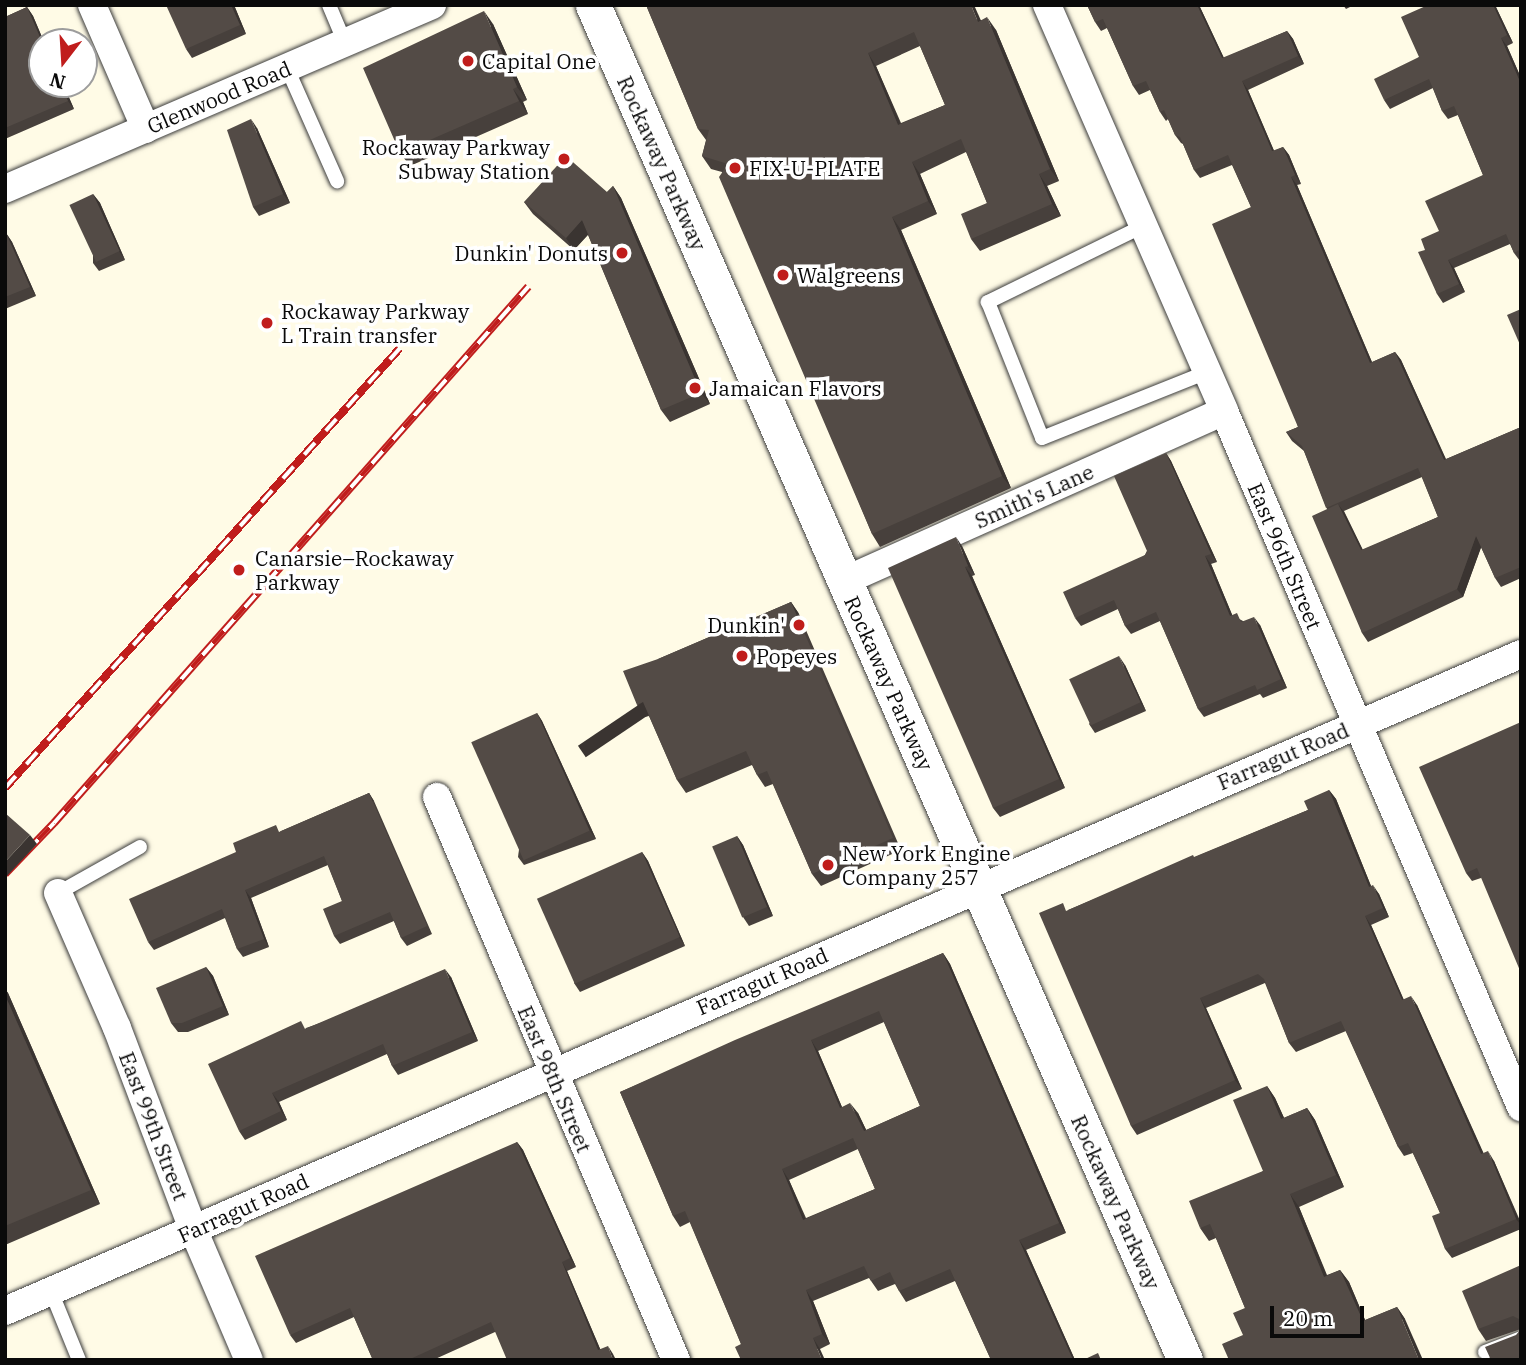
<!DOCTYPE html>
<meta charset="utf-8">
<style>
body{margin:0}
#map{position:relative;width:1526px;height:1365px;overflow:hidden;background:#fffbe6;font-family:"IBM Plex Serif",serif}
div>[style]{position:absolute}
.roads{filter:drop-shadow(0 0 2px #3d3d3d) drop-shadow(0 0 2px #3d3d3d)}
.service>*{height:14px;margin:-7px;padding:0 7px;transform-origin:7px;border-radius:7px;background:#fff}
.minor>*{height:28px;margin:-14px;padding:0 14px;transform-origin:14px;border-radius:14px;background:#fff}
.tertiary>*{height:35px;margin:-17.5px;padding:0 17.5px;transform-origin:17.5px;border-radius:17.5px;background:#fff}
.rail>*{height:8px;margin-top:-4px;transform-origin:0;background:repeating-linear-gradient(90deg,#fff 0 16px,#c01d1c 0 32px);box-sizing:border-box;border-block:2px solid #c01d1c}
.wall>*{inset:0;background:#47403c}
.shaded-wall>*{inset:0;background:#3a3431;transform-origin:0 0}
.building>*{inset:0;background:#534b46;transform-origin:0 0}
.dots>*{width:19px;height:19px;translate:-50% -50%;box-sizing:border-box;border:4px solid #fff;border-radius:50%}
span{translate:-50% -50%;white-space:nowrap;text-align:center;line-height:1.15;-webkit-text-stroke:7px #fff;paint-order:stroke}
.poi-label{font-size:21px;color:#0a0a0a}
.left{translate:0 -50%;text-align:left}
.right{translate:-100% -50%;text-align:right}
.street-label{font-size:21px;color:#0a0a0a}
.frame{position:absolute;inset:0;border:7px solid #0a0a0a;pointer-events:none}
.north{position:absolute;left:28px;top:28px;width:70px;height:70px;box-sizing:border-box;background:#fff;border:2px solid #9d9d9d;border-radius:50%;rotate:197deg;font-size:19px;font-weight:700;line-height:28px;text-align:center;color:#0a0a0a}
.north::after{content:'';display:block;margin:auto;width:24px;height:32px;background:#c01d1c;clip-path:polygon(50% 0,100% 100%,50% 72%,0 100%)}
.scale{position:absolute;left:1270px;top:1306px;width:94px;height:32px;box-sizing:border-box;border:4px solid #0a0a0a;border-top:0;padding-left:9px;font-size:21px;line-height:24px;white-space:nowrap;color:#0a0a0a;-webkit-text-stroke:5px #fff;paint-order:stroke}
</style>
<div id="map">
<div class="roads">
<div class="service">
<div style="left:329px;top:5px;width:41px;rotate:67.2deg"></div>
<div style="left:287px;top:68px;width:124px;rotate:66.1deg"></div>
<div style="left:1143px;top:226px;width:173px;rotate:153.9deg"></div>
<div style="left:988px;top:302px;width:146px;rotate:68.3deg"></div>
<div style="left:1042px;top:438px;width:178px;rotate:-21.8deg"></div>
<div style="left:58px;top:893px;width:94px;rotate:-29.3deg"></div>
<div style="left:51px;top:1291px;width:74px;rotate:67.9deg"></div>
<div style="left:1485px;top:1352px;width:39px;rotate:-21deg"></div>
</div>
<div class="minor">
<div style="left:92px;top:5px;width:135px;rotate:66.5deg"></div>
<div style="left:1047px;top:5px;width:443px;rotate:66.4deg"></div>
<div style="left:1224px;top:411px;width:757px;rotate:66.89deg"></div>
<div style="left:5px;top:189px;width:465px;rotate:-23.3deg"></div>
<div style="left:844px;top:581px;width:416px;rotate:-24.1deg"></div>
<div style="left:437px;top:797px;width:612px;rotate:67deg"></div>
<div style="left:58px;top:893px;width:147px;rotate:66.4deg"></div>
<div style="left:117px;top:1028px;width:215px;rotate:69.3deg"></div>
<div style="left:193px;top:1229px;width:142px;rotate:66.9deg"></div>
<div style="left:5px;top:1311px;width:1652px;rotate:-23.43deg"></div>
</div>
<div class="tertiary">
<div style="left:593px;top:5px;width:1479px;rotate:66.4deg"></div>
</div>
</div>
<div class="rail">
<div style="left:5px;top:788px;width:591px;rotate:-48.08deg"></div>
<div style="left:5px;top:874px;width:71px;rotate:-46.1deg"></div>
<div style="left:54px;top:823px;width:716px;rotate:-48.51deg"></div>
</div>
<div class="wall">
<div style="clip-path:polygon(234px 5px,246px 34px,192px 58px,186px 49px)"></div>
<div style="clip-path:polygon(evenodd,646px 5px,981px 20px,996px 30px,1059px 181px,1047px 186px,1061px 216px,980px 251px,971px 239px,987px 203px,966px 152px,920px 174px,937px 214px,901px 230px,1011px 488px,880px 547px,872px 534px,722px 172px,711px 169px,702px 156px,706px 140px,698px 129px,646px 5px,920px 46px,945px 105px,901px 123px,876px 66px,920px 46px)"></div>
<div style="clip-path:polygon(evenodd,1087px 5px,1199px 5px,1224px 58px,1287px 31px,1293px 39px,1304px 64px,1248px 90px,1274px 151px,1283px 147px,1289px 155px,1301px 184px,1297px 185px,1372px 362px,1395px 352px,1401px 360px,1446px 459px,1521px 427px,1521px 578px,1501px 587px,1495px 578px,1481px 547px,1463px 597px,1368px 642px,1362px 633px,1327px 509px,1304px 451px,1292px 441px,1286px 432px,1298px 427px,1251px 207px,1232px 165px,1200px 178px,1194px 170px,1183px 144px,1181px 143px,1175px 135px,1168px 119px,1166px 121px,1160px 112px,1150px 90px,1139px 95px,1133px 86px,1107px 28px,1101px 31px,1095px 22px,1087px 5px,1422px 477px,1438px 517px,1363px 550px,1344px 511px,1422px 477px)"></div>
<div style="clip-path:polygon(1343px 5px,1354px 5px,1346px 9px)"></div>
<div style="clip-path:polygon(1495px 5px,1513px 43px,1507px 46px,1521px 78px,1521px 261px,1520px 261px,1514px 253px,1510px 244px,1454px 268px,1465px 292px,1443px 303px,1437px 294px,1425px 250px,1483px 175px,1458px 115px,1448px 119px,1442px 111px,1433px 88px,1390px 109px,1384px 100px,1419px 57px)"></div>
<div style="clip-path:polygon(27px 7px,33px 16px,44px 42px,42px 42px,42px 84px,63px 84px,74px 109px,5px 139px,5px 17px)"></div>
<div style="clip-path:polygon(493px 24px,527px 100px,523px 102px,528px 114px,410px 166px,400px 153px)"></div>
<div style="clip-path:polygon(257px 128px,290px 203px,259px 216px,253px 207px)"></div>
<div style="clip-path:polygon(613px 186px,621px 198px,710px 404px,670px 422px,661px 410px,588px 235px,574px 250px,533px 214px,524px 202px,607px 192px)"></div>
<div style="clip-path:polygon(93px 194px,100px 203px,125px 260px,99px 271px,93px 263px)"></div>
<div style="clip-path:polygon(5px 233px,6px 233px,12px 242px,36px 296px,5px 309px)"></div>
<div style="clip-path:polygon(1166px 453px,1171px 461px,1217px 562px,1211px 564px,1232px 615px,1243px 621px,1260px 625px,1287px 688px,1263px 698px,1260px 694px,1204px 717px,1198px 709px,1160px 621px,1131px 634px,1125px 626px,1118px 609px,1081px 626px,1075px 618px,1145px 555px,1147px 551px)"></div>
<div style="clip-path:polygon(962px 546px,975px 575px,972px 576px,1065px 788px,1000px 817px,993px 808px)"></div>
<div style="clip-path:polygon(791px 602px,799px 614px,901px 850px,821px 886px,812px 874px,773px 784px,765px 787px,757px 775px,752px 765px,686px 793px,677px 780px,649px 716px,645px 717px,637px 705px,658px 659px)"></div>
<div style="clip-path:polygon(1125px 665px,1146px 711px,1095px 733px,1089px 724px)"></div>
<div style="clip-path:polygon(537px 713px,542px 721px,596px 839px,524px 865px,518px 857px)"></div>
<div style="clip-path:polygon(1521px 722px,1481px 878px,1472px 881px,1466px 873px)"></div>
<div style="clip-path:polygon(1329px 790px,1336px 799px,1371px 886px,1379px 894px,1389px 917px,1371px 925px,1404px 1000px,1417px 1005px,1483px 1153px,1494px 1161px,1521px 1223px,1521px 1229px,1452px 1258px,1445px 1249px,1440px 1213px,1413px 1153px,1404px 1156px,1398px 1147px,1346px 1031px,1296px 1052px,1289px 1043px,1265px 983px,1206px 1008px,1242px 1089px,1137px 1135px,1131px 1126px,1068px 910px,1308px 810px)"></div>
<div style="clip-path:polygon(369px 793px,374px 801px,432px 934px,407px 946px,401px 938px,394px 921px,340px 944px,334px 936px,342px 901px,328px 865px,251px 898px,269px 947px,243px 957px,237px 949px,225px 918px,154px 950px,148px 942px,281px 831px)"></div>
<div style="clip-path:polygon(737px 836px,743px 845px,773px 916px,749px 926px,743px 917px)"></div>
<div style="clip-path:polygon(642px 852px,648px 861px,685px 946px,580px 992px,574px 983px)"></div>
<div style="clip-path:polygon(evenodd,943px 953px,950px 964px,1066px 1233px,1026px 1250px,1075px 1360px,991px 1360px,955px 1281px,906px 1302px,899px 1291px,895px 1284px,878px 1291px,869px 1278px,813px 1301px,830px 1344px,820px 1349px,741px 1344px,690px 1222px,680px 1227px,673px 1216px,620px 1092px,943px 953px,884px 1022px,920px 1106px,866px 1130px,858px 1113px,842px 1107px,818px 1051px,884px 1022px,943px 953px,858px 1149px,875px 1189px,806px 1218px,789px 1180px,858px 1149px)"></div>
<div style="clip-path:polygon(206px 967px,213px 976px,229px 1015px,188px 1032px,178px 1032px,171px 1023px)"></div>
<div style="clip-path:polygon(451px 977px,478px 1041px,398px 1075px,392px 1066px,387px 1054px,279px 1102px,287px 1120px,245px 1140px,239px 1131px,306px 1028px)"></div>
<div style="clip-path:polygon(5px 989px,8px 993px,100px 1204px,5px 1245px)"></div>
<div style="clip-path:polygon(1267px 1086px,1275px 1098px,1284px 1118px,1307px 1108px,1315px 1120px,1344px 1187px,1299px 1207px,1327px 1275px,1340px 1270px,1349px 1282px,1365px 1320px,1397px 1307px,1405px 1319px,1243px 1335px,1245px 1308px,1216px 1238px,1209px 1241px,1200px 1228px,1263px 1171px)"></div>
<div style="clip-path:polygon(517px 1142px,523px 1150px,576px 1267px,567px 1271px,600px 1349px,613px 1354px,495px 1332px,433px 1360px,368px 1360px,372px 1358px,354px 1317px,296px 1343px,290px 1335px)"></div>
<div style="clip-path:polygon(1521px 1265px,1521px 1329px,1486px 1341px,1478px 1329px)"></div>
</div>
<div class="shaded-wall">
<div style="clip-path:polygon(231px 5px,234px 5px,246px 34px,240px 25px)"></div>
<div style="clip-path:polygon(971px 5px,974px 5px,987px 34px,978px 22px)"></div>
<div style="clip-path:polygon(1197px 5px,1199px 5px,1228px 67px,1222px 58px)"></div>
<div style="clip-path:polygon(1493px 5px,1495px 5px,1513px 43px,1507px 35px)"></div>
<div style="clip-path:polygon(27px 7px,33px 16px,44px 42px,42px 42px)"></div>
<div style="clip-path:polygon(484px 11px,493px 24px,527px 100px,517px 87px)"></div>
<div style="clip-path:polygon(987px 17px,996px 30px,1059px 181px,1050px 169px)"></div>
<div style="clip-path:polygon(1287px 31px,1293px 39px,1304px 64px,1298px 56px)"></div>
<div style="clip-path:polygon(1501px 38px,1507px 46px,1521px 78px,1521px 84px)"></div>
<div style="clip-path:polygon(868px 53px,876px 66px,906px 137px,898px 125px)"></div>
<div style="clip-path:polygon(1242px 81px,1248px 90px,1278px 160px,1272px 151px)"></div>
<div style="clip-path:polygon(60px 84px,63px 84px,74px 109px,68px 101px)"></div>
<div style="clip-path:polygon(513px 89px,523px 102px,528px 114px,519px 101px)"></div>
<div style="clip-path:polygon(251px 119px,257px 128px,290px 203px,283px 194px)"></div>
<div style="clip-path:polygon(1283px 147px,1289px 155px,1301px 184px,1295px 175px)"></div>
<div style="clip-path:polygon(912px 162px,920px 174px,937px 214px,928px 201px)"></div>
<div style="clip-path:polygon(1039px 174px,1047px 186px,1061px 216px,1052px 204px)"></div>
<div style="clip-path:polygon(1291px 177px,1297px 185px,1376px 372px,1370px 363px)"></div>
<div style="clip-path:polygon(613px 186px,621px 198px,710px 404px,701px 393px)"></div>
<div style="clip-path:polygon(93px 194px,100px 203px,125px 260px,119px 251px)"></div>
<div style="clip-path:polygon(892px 217px,901px 230px,1011px 488px,1002px 476px)"></div>
<div style="clip-path:polygon(582px 220px,590px 232px,574px 250px,566px 238px)"></div>
<div style="clip-path:polygon(6px 233px,12px 242px,36px 296px,30px 287px)"></div>
<div style="clip-path:polygon(1448px 260px,1454px 268px,1465px 292px,1459px 284px)"></div>
<div style="clip-path:polygon(1395px 352px,1401px 360px,1450px 469px,1444px 460px)"></div>
<div style="clip-path:polygon(1166px 453px,1171px 461px,1217px 562px,1211px 554px)"></div>
<div style="clip-path:polygon(1338px 504px,1344px 512px,1367px 559px,1361px 550px)"></div>
<div style="clip-path:polygon(1476px 536px,1482px 545px,1463px 597px,1457px 589px)"></div>
<div style="clip-path:polygon(956px 537px,962px 546px,975px 575px,968px 566px)"></div>
<div style="clip-path:polygon(1205px 556px,1211px 564px,1236px 624px,1230px 616px)"></div>
<div style="clip-path:polygon(965px 567px,972px 576px,1065px 788px,1059px 779px)"></div>
<div style="left:791px;top:602px;width:14px;height:257px;rotate:56deg"></div>
<div style="clip-path:polygon(1254px 617px,1260px 625px,1287px 688px,1281px 679px)"></div>
<div style="clip-path:polygon(1119px 656px,1125px 665px,1146px 711px,1140px 702px)"></div>
<div style="clip-path:polygon(537px 713px,542px 721px,596px 839px,590px 831px)"></div>
<div style="clip-path:polygon(1329px 790px,1336px 799px,1375px 896px,1369px 887px)"></div>
<div style="left:369px;top:793px;width:9px;height:145px;rotate:58deg"></div>
<div style="clip-path:polygon(30px 835px,37px 844px,6px 877px,5px 862px)"></div>
<div style="clip-path:polygon(737px 836px,743px 845px,773px 916px,767px 907px)"></div>
<div style="clip-path:polygon(642px 852px,648px 861px,685px 946px,679px 937px)"></div>
<div style="clip-path:polygon(1373px 885px,1379px 894px,1389px 917px,1383px 908px)"></div>
<div style="clip-path:polygon(245px 890px,251px 898px,269px 947px,264px 939px)"></div>
<div style="clip-path:polygon(1365px 916px,1371px 925px,1408px 1010px,1402px 1000px)"></div>
<div style="clip-path:polygon(943px 953px,950px 964px,1066px 1233px,1059px 1223px)"></div>
<div style="clip-path:polygon(206px 967px,213px 976px,229px 1015px,223px 1006px)"></div>
<div style="clip-path:polygon(445px 969px,451px 977px,478px 1041px,472px 1032px)"></div>
<div style="clip-path:polygon(5px 989px,8px 993px,100px 1204px,91px 1190px,5px 995px)"></div>
<div style="clip-path:polygon(1411px 996px,1417px 1005px,1488px 1163px,1481px 1154px)"></div>
<div style="clip-path:polygon(1200px 998px,1206px 1008px,1242px 1089px,1235px 1080px)"></div>
<div style="clip-path:polygon(811px 1040px,818px 1051px,847px 1119px,840px 1108px)"></div>
<div style="clip-path:polygon(1267px 1086px,1275px 1098px,1290px 1131px,1281px 1119px)"></div>
<div style="clip-path:polygon(272px 1093px,279px 1102px,287px 1120px,281px 1111px)"></div>
<div style="clip-path:polygon(850px 1103px,858px 1113px,872px 1142px,864px 1131px)"></div>
<div style="clip-path:polygon(1307px 1108px,1315px 1120px,1344px 1187px,1336px 1175px)"></div>
<div style="clip-path:polygon(517px 1142px,523px 1150px,576px 1267px,570px 1258px)"></div>
<div style="clip-path:polygon(1488px 1151px,1494px 1161px,1521px 1225px,1516px 1219px)"></div>
<div style="clip-path:polygon(782px 1169px,789px 1180px,810px 1230px,803px 1220px)"></div>
<div style="clip-path:polygon(1290px 1194px,1299px 1207px,1332px 1289px,1324px 1277px)"></div>
<div style="clip-path:polygon(1019px 1240px,1026px 1250px,1075px 1360px,1073px 1360px)"></div>
<div style="clip-path:polygon(562px 1262px,567px 1271px,604px 1358px,598px 1350px)"></div>
<div style="clip-path:polygon(1340px 1270px,1349px 1282px,1371px 1334px,1363px 1321px)"></div>
<div style="clip-path:polygon(806px 1290px,813px 1301px,830px 1344px,822px 1334px)"></div>
<div style="clip-path:polygon(1397px 1307px,1405px 1319px,1423px 1360px,1419px 1360px)"></div>
<div style="clip-path:polygon(813px 1338px,820px 1349px,825px 1360px,822px 1360px)"></div>
<div style="clip-path:polygon(608px 1346px,613px 1354px,616px 1360px,613px 1360px)"></div>
</div>
<div class="building">
<div style="clip-path:polygon(166px 5px,231px 5px,240px 25px,186px 49px)"></div>
<div style="clip-path:polygon(evenodd,646px 5px,971px 5px,978px 22px,987px 17px,1050px 169px,1039px 174px,1052px 204px,971px 239px,961px 214px,987px 203px,961px 139px,912px 162px,928px 201px,892px 217px,1002px 476px,872px 534px,719px 177px,728px 164px,702px 156px,709px 130px,698px 129px,646px 5px,914px 32px,945px 105px,898px 125px,868px 53px,914px 32px)"></div>
<div style="clip-path:polygon(1087px 5px,1197px 5px,1222px 58px,1287px 31px,1298px 56px,1242px 81px,1272px 151px,1283px 147px,1295px 175px,1291px 177px,1370px 363px,1395px 352px,1444px 460px,1521px 427px,1521px 567px,1495px 578px,1476px 536px,1457px 589px,1362px 633px,1312px 516px,1338px 504px,1361px 550px,1438px 517px,1418px 468px,1326px 508px,1302px 446px,1286px 432px,1298px 427px,1212px 224px,1251px 207px,1228px 155px,1194px 170px,1180px 137px,1175px 135px,1164px 110px,1160px 112px,1146px 81px,1133px 86px,1103px 19px,1095px 22px)"></div>
<div style="clip-path:polygon(1428px 5px,1493px 5px,1507px 35px,1501px 38px,1521px 84px,1521px 249px,1514px 253px,1506px 234px,1448px 260px,1459px 284px,1437px 294px,1418px 252px,1425px 250px,1421px 239px,1439px 231px,1425px 201px,1483px 175px,1454px 106px,1442px 111px,1429px 79px,1384px 100px,1374px 79px,1419px 57px,1401px 17px)"></div>
<div style="clip-path:polygon(27px 7px,42px 42px,42px 84px,60px 84px,68px 101px,5px 128px,5px 17px)"></div>
<div style="clip-path:polygon(484px 11px,517px 87px,513px 89px,519px 101px,400px 153px,363px 68px)"></div>
<div style="clip-path:polygon(251px 119px,283px 194px,253px 207px,227px 130px)"></div>
<div style="clip-path:polygon(566px 156px,607px 192px,613px 186px,701px 393px,661px 410px,582px 220px,566px 238px,524px 202px)"></div>
<div style="left:93px;top:194px;width:63px;height:26px;rotate:65deg"></div>
<div style="clip-path:polygon(5px 233px,6px 233px,30px 287px,5px 297px)"></div>
<div style="clip-path:polygon(1521px 309px,1521px 347px,1507px 315px)"></div>
<div style="clip-path:polygon(1166px 453px,1211px 554px,1205px 556px,1230px 616px,1237px 613px,1241px 622px,1254px 617px,1281px 679px,1257px 690px,1255px 685px,1198px 709px,1156px 612px,1125px 626px,1114px 600px,1075px 618px,1063px 592px,1145px 555px,1147px 551px,1114px 476px)"></div>
<div style="clip-path:polygon(956px 537px,968px 566px,965px 567px,1059px 779px,993px 808px,888px 568px)"></div>
<div style="clip-path:polygon(791px 602px,893px 838px,812px 874px,767px 771px,757px 775px,746px 751px,677px 780px,643px 702px,637px 705px,623px 671px,658px 659px)"></div>
<div style="left:1119px;top:656px;width:51px;height:55px;rotate:65deg"></div>
<div style="left:537px;top:713px;width:129px;height:72px;rotate:66deg"></div>
<div style="clip-path:polygon(1521px 722px,1521px 973px,1477px 868px,1466px 873px,1419px 767px)"></div>
<div style="clip-path:polygon(1329px 790px,1369px 887px,1373px 885px,1383px 908px,1365px 916px,1383px 957px,1402px 1000px,1411px 996px,1481px 1154px,1488px 1151px,1516px 1219px,1445px 1249px,1432px 1216px,1440px 1213px,1425px 1179px,1408px 1143px,1398px 1147px,1341px 1021px,1289px 1043px,1264px 979px,1258px 974px,1200px 998px,1235px 1080px,1131px 1126px,1039px 913px,1063px 903px,1066px 911px,1193px 855px,1194px 857px,1308px 810px,1304px 801px)"></div>
<div style="clip-path:polygon(369px 793px,427px 926px,401px 938px,390px 912px,334px 936px,323px 909px,342px 901px,324px 856px,245px 890px,264px 939px,237px 949px,222px 909px,148px 942px,129px 899px,236px 852px,233px 843px,276px 825px,279px 832px)"></div>
<div style="clip-path:polygon(5px 813px,30px 835px,5px 862px)"></div>
<div style="left:737px;top:836px;width:77px;height:27px;rotate:67deg"></div>
<div style="left:642px;top:852px;width:93px;height:115px;rotate:66deg"></div>
<div style="clip-path:polygon(evenodd,943px 953px,1059px 1223px,1019px 1240px,1073px 1360px,991px 1360px,950px 1269px,899px 1291px,890px 1272px,871px 1281px,864px 1266px,806px 1290px,822px 1334px,813px 1338px,822px 1360px,741px 1360px,735px 1347px,741px 1344px,685px 1211px,673px 1216px,620px 1092px,735px 1040px,943px 953px,879px 1011px,920px 1106px,864px 1131px,850px 1103px,840px 1108px,811px 1040px,879px 1011px,943px 953px,853px 1138px,875px 1189px,803px 1220px,782px 1169px,853px 1138px)"></div>
<div style="clip-path:polygon(206px 967px,223px 1006px,182px 1023px,171px 1023px,156px 988px)"></div>
<div style="clip-path:polygon(445px 969px,472px 1032px,392px 1066px,383px 1044px,272px 1093px,281px 1111px,239px 1131px,208px 1064px,301px 1021px,305px 1029px)"></div>
<div style="clip-path:polygon(5px 995px,91px 1190px,5px 1226px)"></div>
<div style="clip-path:polygon(1267px 1086px,1281px 1119px,1307px 1108px,1336px 1175px,1290px 1194px,1324px 1277px,1340px 1270px,1363px 1321px,1397px 1307px,1419px 1360px,1229px 1360px,1222px 1344px,1243px 1335px,1233px 1313px,1245px 1308px,1210px 1224px,1200px 1228px,1189px 1201px,1263px 1171px,1233px 1100px)"></div>
<div style="clip-path:polygon(517px 1142px,570px 1258px,562px 1262px,598px 1350px,608px 1346px,613px 1360px,507px 1360px,491px 1322px,408px 1360px,368px 1360px,372px 1358px,350px 1308px,290px 1335px,255px 1256px)"></div>
<div style="clip-path:polygon(1521px 1265px,1521px 1325px,1519px 1319px,1513px 1316px,1478px 1329px,1462px 1291px)"></div>
<div style="clip-path:polygon(1521px 1329px,1521px 1360px,1491px 1360px,1485px 1347px,1516px 1335px)"></div>
<div style="clip-path:polygon(1098px 1353px,1101px 1360px,1083px 1360px)"></div>
</div>
<div class="dots">
<div style="left:468px;top:61px;background:#c01d1c"></div>
<div style="left:564px;top:159px;background:#c01d1c"></div>
<div style="left:735px;top:168px;background:#c01d1c"></div>
<div style="left:622px;top:253px;background:#c01d1c"></div>
<div style="left:783px;top:275px;background:#c01d1c"></div>
<div style="left:267px;top:323px;background:#c01d1c"></div>
<div style="left:695px;top:388px;background:#c01d1c"></div>
<div style="left:239px;top:570px;background:#c01d1c"></div>
<div style="left:799px;top:625px;background:#c01d1c"></div>
<div style="left:742px;top:656px;background:#c01d1c"></div>
<div style="left:828px;top:865px;background:#c01d1c"></div>
</div>
<div class="poi-label">
<span class="left" style="left:482px;top:61px">Capital One</span>
<span class="right" style="left:550px;top:159px">Rockaway Parkway<br>Subway Station</span>
<span class="left" style="left:749px;top:168px">FIX-U-PLATE</span>
<span class="right" style="left:608px;top:253px">Dunkin' Donuts</span>
<span class="left" style="left:797px;top:275px">Walgreens</span>
<span class="left" style="left:281px;top:323px">Rockaway Parkway<br>L Train transfer</span>
<span class="left" style="left:709px;top:388px">Jamaican Flavors</span>
<span class="left" style="left:255px;top:570px">Canarsie–Rockaway<br>Parkway</span>
<span class="right" style="left:785px;top:625px">Dunkin'</span>
<span class="left" style="left:756px;top:656px">Popeyes</span>
<span class="left" style="left:842px;top:865px">New York Engine<br>Company 257</span>
</div>
<div class="street-label">
<span style="left:219px;top:97px;rotate:-23deg">Glenwood Road</span>
<span style="left:662px;top:163px;rotate:66deg">Rockaway Parkway</span>
<span style="left:1034px;top:496px;rotate:-24deg">Smith's Lane</span>
<span style="left:1285px;top:556px;rotate:67deg">East 96th Street</span>
<span style="left:889px;top:683px;rotate:66deg">Rockaway Parkway</span>
<span style="left:1283px;top:756px;rotate:-23deg">Farragut Road</span>
<span style="left:762px;top:981px;rotate:-23deg">Farragut Road</span>
<span style="left:555px;top:1079px;rotate:67deg">East 98th Street</span>
<span style="left:154px;top:1126px;rotate:69deg">East 99th Street</span>
<span style="left:1116px;top:1202px;rotate:66deg">Rockaway Parkway</span>
<span style="left:243px;top:1208px;rotate:-24deg">Farragut Road</span>
</div>
<div class="frame"></div>
<div class="north">N</div>
<div class="scale">20 m</div>
</div>
